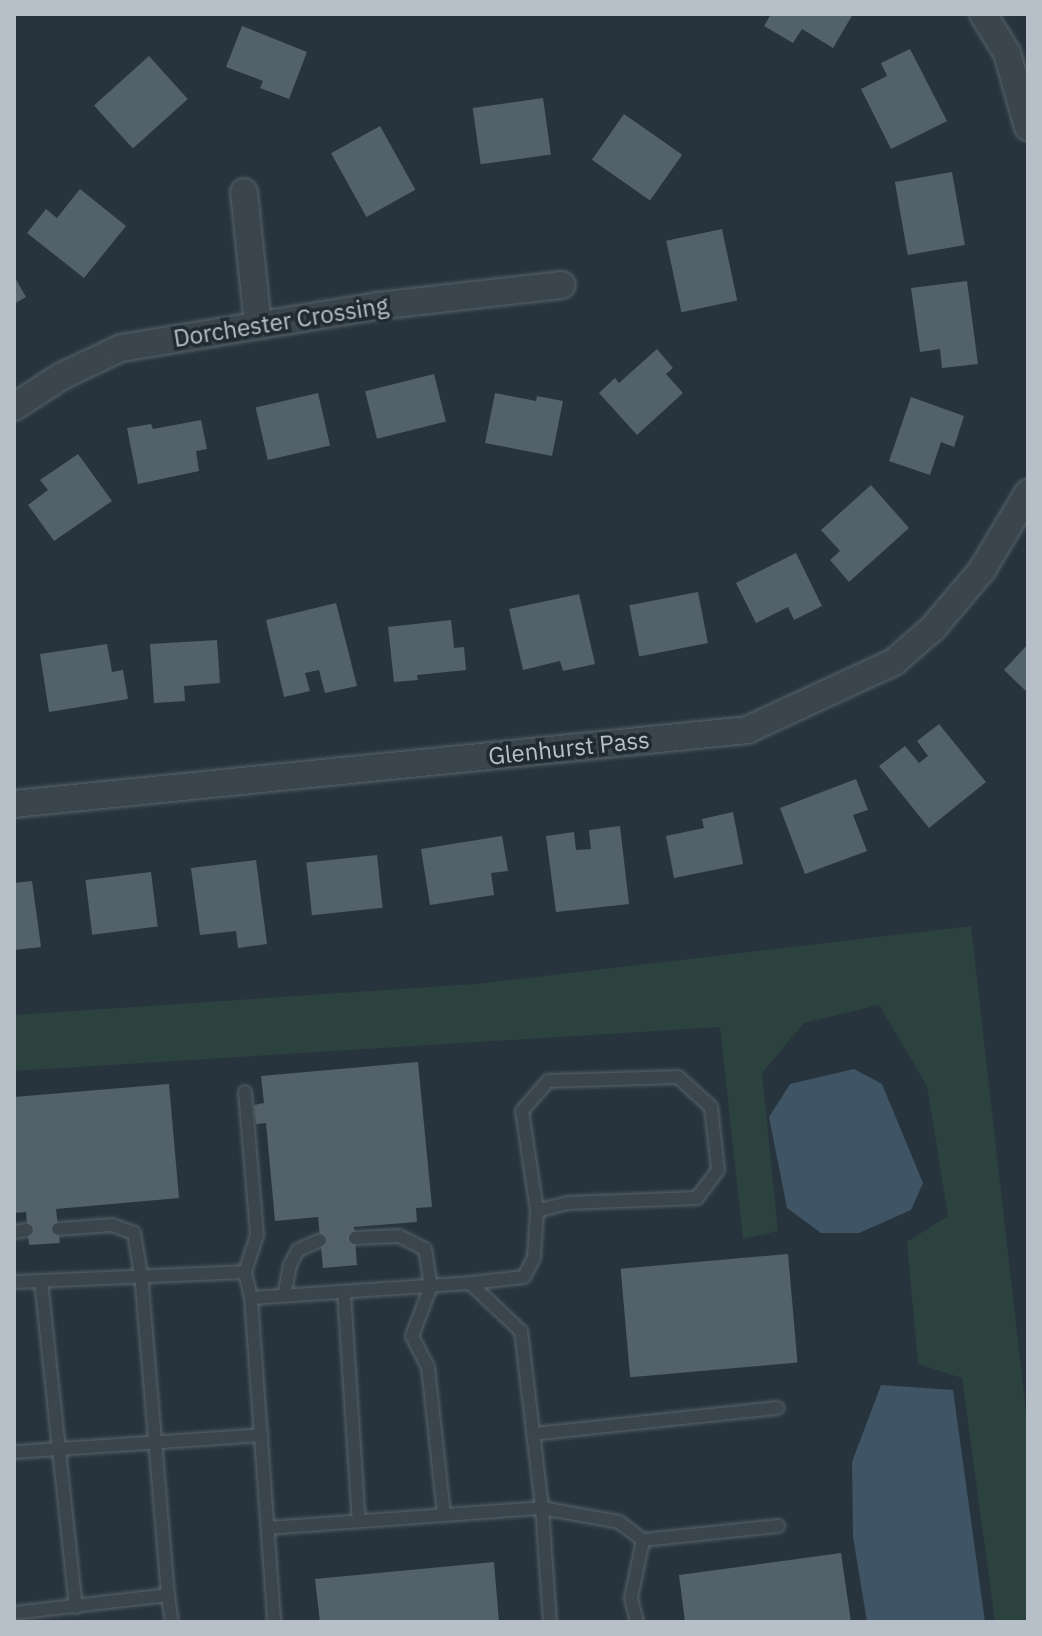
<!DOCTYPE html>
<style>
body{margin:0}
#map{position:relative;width:1042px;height:1636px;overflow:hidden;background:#27343d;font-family:"IBM Plex Sans",sans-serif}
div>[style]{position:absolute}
.green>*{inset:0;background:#2c423f}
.water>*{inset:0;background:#3f5464}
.building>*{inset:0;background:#53616a;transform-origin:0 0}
.roads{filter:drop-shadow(0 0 2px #59636b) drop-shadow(0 0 2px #59636b)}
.service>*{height:12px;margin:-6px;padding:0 6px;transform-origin:6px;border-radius:6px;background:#3b454d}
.minor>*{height:26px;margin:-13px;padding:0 13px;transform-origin:13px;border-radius:13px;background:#3b454d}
span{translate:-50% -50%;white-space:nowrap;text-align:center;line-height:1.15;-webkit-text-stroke:7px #202a32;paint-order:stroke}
.street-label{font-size:24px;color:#b7c0c8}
.frame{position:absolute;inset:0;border:16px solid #b7c0c8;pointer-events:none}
</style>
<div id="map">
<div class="green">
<div style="clip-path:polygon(971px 926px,1028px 1430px,1028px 1622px,995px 1622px,962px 1378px,918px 1364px,907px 1242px,948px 1216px,927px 1086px,879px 1005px,804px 1023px,762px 1073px,778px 1231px,743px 1239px,720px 1027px,14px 1071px,14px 1015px,475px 984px)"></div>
</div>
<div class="water">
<div style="clip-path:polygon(854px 1069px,882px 1084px,923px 1183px,911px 1210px,859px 1233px,821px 1233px,787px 1208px,769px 1117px,790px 1084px)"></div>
<div style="clip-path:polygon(881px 1385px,953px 1390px,985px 1622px,867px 1622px,853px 1537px,852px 1462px)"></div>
</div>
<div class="building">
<div style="clip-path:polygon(771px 14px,853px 14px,833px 48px,802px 29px,793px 43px,764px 26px)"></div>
<div style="clip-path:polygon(242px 26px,307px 52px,289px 99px,260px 88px,263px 81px,226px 67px)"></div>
<div style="clip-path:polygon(910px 49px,947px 121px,891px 149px,861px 89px,887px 76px,881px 63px)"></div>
<div style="left:149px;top:56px;width:58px;height:74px;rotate:48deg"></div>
<div style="left:543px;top:98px;width:57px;height:71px;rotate:82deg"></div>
<div style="left:624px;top:114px;width:71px;height:56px;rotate:35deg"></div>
<div style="left:380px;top:126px;width:73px;height:56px;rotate:61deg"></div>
<div style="left:952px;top:172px;width:74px;height:58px;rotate:80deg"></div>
<div style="clip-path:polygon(80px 189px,126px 226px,84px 278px,27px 233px,46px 209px,57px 218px)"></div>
<div style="left:722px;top:229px;width:73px;height:57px;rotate:78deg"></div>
<div style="clip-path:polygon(14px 276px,26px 297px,14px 304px)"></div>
<div style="clip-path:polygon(967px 281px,978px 364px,942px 368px,940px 349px,920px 352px,911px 288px)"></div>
<div style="clip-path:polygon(657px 349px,673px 368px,666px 374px,683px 393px,637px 435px,599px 393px,615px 378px,619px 383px)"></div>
<div style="left:434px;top:374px;width:49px;height:71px;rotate:76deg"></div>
<div style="left:318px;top:393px;width:54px;height:64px;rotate:77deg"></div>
<div style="clip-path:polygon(495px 393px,536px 401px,537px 396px,563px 401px,552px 456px,485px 443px)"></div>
<div style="clip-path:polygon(911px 397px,964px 416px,954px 447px,941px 442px,930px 475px,889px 461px)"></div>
<div style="clip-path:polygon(201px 420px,207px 449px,196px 451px,199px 471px,138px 484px,127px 428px,151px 424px,153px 429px)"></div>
<div style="clip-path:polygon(78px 454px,112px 501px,54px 541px,28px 505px,48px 490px,40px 480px)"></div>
<div style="clip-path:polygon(871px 485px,909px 528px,849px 582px,830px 560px,840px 551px,821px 530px)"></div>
<div style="clip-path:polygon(796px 553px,822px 606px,794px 620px,788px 607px,756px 623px,736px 583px)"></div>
<div style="left:698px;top:592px;width:52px;height:70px;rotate:79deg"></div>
<div style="clip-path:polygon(579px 594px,595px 664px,563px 671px,560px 661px,523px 670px,509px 609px)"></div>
<div style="clip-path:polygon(336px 603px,357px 686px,325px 693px,319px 670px,305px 673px,310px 691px,284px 697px,266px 620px)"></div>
<div style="clip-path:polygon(451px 620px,454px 648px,464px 647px,466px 670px,417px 675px,418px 680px,394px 682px,388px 627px)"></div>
<div style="clip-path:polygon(217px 640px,220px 683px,184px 686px,185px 701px,154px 703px,150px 644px)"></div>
<div style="clip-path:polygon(107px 644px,112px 672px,123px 670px,128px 699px,49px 712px,40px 654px)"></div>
<div style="clip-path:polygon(1028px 644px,1028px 693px,1004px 670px)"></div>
<div style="clip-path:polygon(939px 724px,986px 782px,929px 828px,879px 766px,905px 746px,919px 763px,928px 756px,917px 741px)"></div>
<div style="clip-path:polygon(856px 779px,868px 810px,853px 815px,867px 851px,805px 874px,780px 808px)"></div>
<div style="clip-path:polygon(733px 812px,743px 864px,674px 878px,666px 836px,704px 828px,702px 819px)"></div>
<div style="clip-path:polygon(620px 826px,629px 904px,556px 912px,546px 836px,574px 832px,576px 850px,591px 849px,589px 830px)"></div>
<div style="clip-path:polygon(502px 836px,508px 871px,491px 873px,494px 895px,430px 905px,421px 849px)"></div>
<div style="left:377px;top:855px;width:53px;height:71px;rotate:84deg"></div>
<div style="clip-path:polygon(256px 860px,267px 944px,238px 948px,236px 931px,200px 935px,191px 868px)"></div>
<div style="left:151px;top:872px;width:55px;height:66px;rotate:83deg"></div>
<div style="clip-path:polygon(32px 881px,41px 947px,14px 950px,14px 883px)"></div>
<div style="clip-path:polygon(418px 1062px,432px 1207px,416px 1208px,417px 1222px,354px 1227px,357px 1265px,323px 1268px,318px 1217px,275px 1221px,266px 1123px,256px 1124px,254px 1105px,264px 1103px,261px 1076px)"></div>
<div style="clip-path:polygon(169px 1084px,179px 1198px,56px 1209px,60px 1243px,29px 1245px,26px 1212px,14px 1213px,14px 1097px)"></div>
<div style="left:788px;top:1254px;width:109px;height:168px;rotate:85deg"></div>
<div style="clip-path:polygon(841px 1553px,851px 1622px,685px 1622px,679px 1575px)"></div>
<div style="clip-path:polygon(494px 1562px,499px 1622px,320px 1622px,315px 1579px)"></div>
</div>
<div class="roads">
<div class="service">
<div style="left:245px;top:1092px;width:144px;rotate:85.2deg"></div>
<div style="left:257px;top:1235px;width:39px;rotate:108deg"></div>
<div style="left:14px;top:1232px;width:13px;rotate:-9deg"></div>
<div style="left:355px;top:1238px;width:44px;rotate:-2.6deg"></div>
<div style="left:399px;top:1236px;width:29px;rotate:27deg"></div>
<div style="left:425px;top:1249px;width:37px;rotate:81deg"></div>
<div style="left:431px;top:1286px;width:53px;rotate:110.8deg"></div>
<div style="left:412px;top:1336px;width:35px;rotate:63deg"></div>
<div style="left:428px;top:1367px;width:149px;rotate:83.8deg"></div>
<div style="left:41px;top:1281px;width:328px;rotate:83.9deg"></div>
<div style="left:14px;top:1282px;width:231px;rotate:-2.5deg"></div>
<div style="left:245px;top:1272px;width:27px;rotate:77deg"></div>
<div style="left:251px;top:1298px;width:220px;rotate:-3.9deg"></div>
<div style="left:470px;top:1283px;width:70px;rotate:43.3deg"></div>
<div style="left:521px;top:1331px;width:178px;rotate:83.2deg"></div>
<div style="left:542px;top:1508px;width:114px;rotate:86deg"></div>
<div style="left:470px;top:1283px;width:54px;rotate:-6.3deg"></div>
<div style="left:524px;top:1277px;width:22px;rotate:-63deg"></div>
<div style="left:534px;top:1257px;width:46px;rotate:-86.3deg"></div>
<div style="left:537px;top:1211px;width:101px;rotate:-98.5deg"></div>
<div style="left:522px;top:1111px;width:40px;rotate:-49deg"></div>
<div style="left:548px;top:1081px;width:130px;rotate:-1.8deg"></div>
<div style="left:678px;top:1077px;width:45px;rotate:42.3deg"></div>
<div style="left:711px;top:1107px;width:63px;rotate:83.7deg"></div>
<div style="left:718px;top:1170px;width:35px;rotate:127deg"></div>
<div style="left:697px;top:1198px;width:129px;rotate:177.8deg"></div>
<div style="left:568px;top:1203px;width:32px;rotate:166deg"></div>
<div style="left:344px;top:1292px;width:229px;rotate:86.3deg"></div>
<div style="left:284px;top:1296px;width:32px;rotate:-79deg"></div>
<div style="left:290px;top:1265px;width:17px;rotate:-62deg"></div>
<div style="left:298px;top:1250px;width:24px;rotate:-24deg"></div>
<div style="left:251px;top:1298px;width:325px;rotate:85.9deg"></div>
<div style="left:533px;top:1434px;width:246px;rotate:-6.1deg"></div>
<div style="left:14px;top:1452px;width:248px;rotate:-3.9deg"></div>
<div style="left:268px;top:1528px;width:275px;rotate:-4.2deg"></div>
<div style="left:542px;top:1508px;width:78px;rotate:10.3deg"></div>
<div style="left:619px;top:1522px;width:30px;rotate:37deg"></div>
<div style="left:643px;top:1540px;width:136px;rotate:-5.9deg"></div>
<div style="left:168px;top:1595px;width:27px;rotate:82deg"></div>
<div style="left:14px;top:1613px;width:155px;rotate:-6.7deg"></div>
<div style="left:168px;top:1595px;width:321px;rotate:-94.8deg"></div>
<div style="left:141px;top:1275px;width:43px;rotate:-99.5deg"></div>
<div style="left:134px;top:1233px;width:23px;rotate:-160deg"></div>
<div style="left:112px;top:1225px;width:54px;rotate:175.8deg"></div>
<div style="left:637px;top:1622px;width:25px;rotate:-104deg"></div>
<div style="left:631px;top:1598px;width:59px;rotate:-78.3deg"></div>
</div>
<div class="minor">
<div style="left:983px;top:14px;width:46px;rotate:58.4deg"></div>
<div style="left:1007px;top:53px;width:77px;rotate:74.2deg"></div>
<div style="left:244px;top:192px;width:134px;rotate:84deg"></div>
<div style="left:14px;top:407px;width:57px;rotate:-32.9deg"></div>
<div style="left:62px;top:376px;width:65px;rotate:-25.4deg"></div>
<div style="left:121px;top:348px;width:259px;rotate:-9.3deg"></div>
<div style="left:377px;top:306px;width:186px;rotate:-6.5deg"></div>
<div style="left:14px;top:804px;width:737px;rotate:-5.76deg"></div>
<div style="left:747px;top:730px;width:162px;rotate:-24.8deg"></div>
<div style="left:894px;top:662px;width:52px;rotate:-41.1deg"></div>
<div style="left:933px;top:628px;width:76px;rotate:-49.8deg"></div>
<div style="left:982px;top:570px;width:90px;rotate:-59.1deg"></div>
</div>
</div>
<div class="street-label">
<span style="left:281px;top:322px;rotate:-9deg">Dorchester Crossing</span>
<span style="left:569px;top:748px;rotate:-6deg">Glenhurst Pass</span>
</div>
<div class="frame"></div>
</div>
